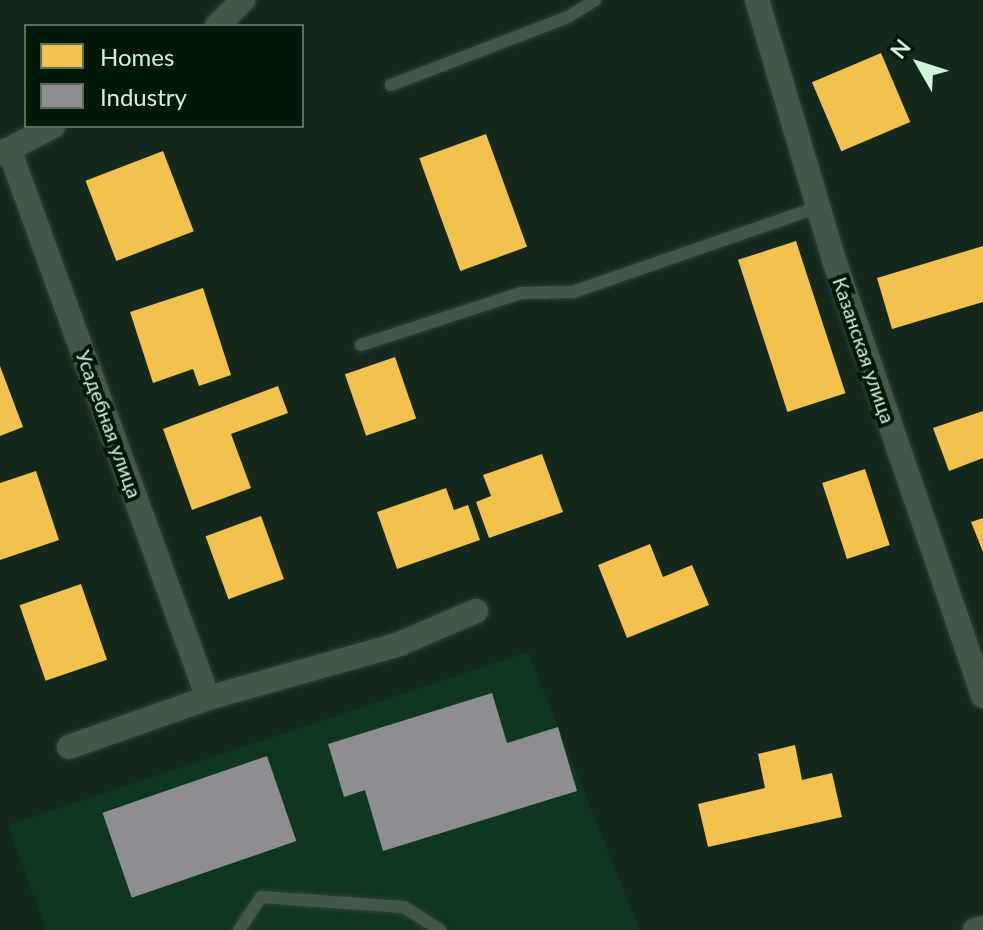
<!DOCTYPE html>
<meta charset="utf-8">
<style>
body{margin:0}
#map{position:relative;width:983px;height:930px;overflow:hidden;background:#14291c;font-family:Lato,sans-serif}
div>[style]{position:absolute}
.built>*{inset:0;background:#0f361e}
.homes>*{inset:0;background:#f2c14e;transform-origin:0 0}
.industry>*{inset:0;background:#8d8d92;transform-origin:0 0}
.roads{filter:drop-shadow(0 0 2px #314237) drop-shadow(0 0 2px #314237)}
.service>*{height:12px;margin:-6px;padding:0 6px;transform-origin:6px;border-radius:6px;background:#42594a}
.minor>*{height:24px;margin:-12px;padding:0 12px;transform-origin:12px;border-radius:12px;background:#42594a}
span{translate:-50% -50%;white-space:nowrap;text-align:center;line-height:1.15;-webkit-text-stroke:8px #001806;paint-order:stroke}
.street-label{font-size:20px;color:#d1f3d9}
.legend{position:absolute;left:24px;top:24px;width:280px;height:104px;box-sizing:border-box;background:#001806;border:2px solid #54705a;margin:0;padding:10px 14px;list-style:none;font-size:24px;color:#d1f3d9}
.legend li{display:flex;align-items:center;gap:16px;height:40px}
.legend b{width:40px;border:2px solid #54705a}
.north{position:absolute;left:879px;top:24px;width:80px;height:80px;-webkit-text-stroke:6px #001806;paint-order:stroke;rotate:309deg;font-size:22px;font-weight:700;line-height:32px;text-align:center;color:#d1f3d9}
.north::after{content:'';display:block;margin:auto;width:28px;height:36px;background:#d1f3d9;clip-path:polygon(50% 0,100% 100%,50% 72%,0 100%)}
</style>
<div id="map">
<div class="built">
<div style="clip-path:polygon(528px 652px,640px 930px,46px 930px,8px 825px)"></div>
</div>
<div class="homes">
<div style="left:881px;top:53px;width:75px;height:75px;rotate:67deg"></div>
<div style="left:486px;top:134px;width:120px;height:71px;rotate:70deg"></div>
<div style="left:163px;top:151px;width:86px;height:83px;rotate:69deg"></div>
<div style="left:796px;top:241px;width:160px;height:61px;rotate:72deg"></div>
<div style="clip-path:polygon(983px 246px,983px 302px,892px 329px,877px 278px)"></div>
<div style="clip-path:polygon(203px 288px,231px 375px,199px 386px,193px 369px,153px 383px,130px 312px)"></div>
<div style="left:395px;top:357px;width:65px;height:53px;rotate:71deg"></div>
<div style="clip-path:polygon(0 366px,23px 427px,0 436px)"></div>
<div style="clip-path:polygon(278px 386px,288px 413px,231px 434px,251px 488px,192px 510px,163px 429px)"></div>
<div style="clip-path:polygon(983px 411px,983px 458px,949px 471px,933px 428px)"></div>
<div style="clip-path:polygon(542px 454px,563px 512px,489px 538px,476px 502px,491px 496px,483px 475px)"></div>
<div style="left:865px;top:469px;width:80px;height:45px;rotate:72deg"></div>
<div style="clip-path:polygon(36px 471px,59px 540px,0 560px,0 483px)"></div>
<div style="clip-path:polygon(446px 488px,454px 510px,468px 505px,480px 540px,397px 569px,377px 512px)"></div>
<div style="left:261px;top:516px;width:67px;height:59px;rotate:70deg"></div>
<div style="clip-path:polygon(983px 518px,983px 552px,971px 522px)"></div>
<div style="clip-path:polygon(650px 544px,663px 577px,692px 565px,709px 605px,627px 638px,598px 565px)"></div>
<div style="left:81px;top:584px;width:80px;height:65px;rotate:71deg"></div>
<div style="clip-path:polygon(795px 745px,802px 780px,832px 773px,842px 817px,708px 847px,698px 804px,765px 788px,758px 754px)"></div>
</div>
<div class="industry">
<div style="clip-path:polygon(492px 693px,507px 743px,558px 727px,577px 791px,383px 851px,365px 790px,344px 797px,328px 744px)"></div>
<div style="left:267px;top:756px;width:90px;height:174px;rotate:71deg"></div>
</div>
<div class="roads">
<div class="service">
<div style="left:391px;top:85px;width:190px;rotate:-21deg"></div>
<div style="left:568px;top:17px;width:32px;rotate:-32deg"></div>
<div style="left:361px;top:345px;width:168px;rotate:-18deg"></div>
<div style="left:521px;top:293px;width:52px;rotate:-1.1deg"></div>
<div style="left:573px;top:292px;width:259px;rotate:-19.1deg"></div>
<div style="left:239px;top:930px;width:40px;rotate:-56deg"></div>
<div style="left:261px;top:897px;width:143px;rotate:4deg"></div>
<div style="left:404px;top:907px;width:43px;rotate:32.6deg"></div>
</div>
<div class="minor">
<div style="left:757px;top:0;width:271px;rotate:73.5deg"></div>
<div style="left:834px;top:260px;width:461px;rotate:71.1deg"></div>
<div style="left:217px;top:26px;width:37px;rotate:-45deg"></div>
<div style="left:9px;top:149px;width:584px;rotate:70.08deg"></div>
<div style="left:0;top:154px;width:60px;rotate:-27.8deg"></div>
<div style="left:69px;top:747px;width:147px;rotate:-19.4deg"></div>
<div style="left:208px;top:698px;width:196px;rotate:-15.7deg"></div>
<div style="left:397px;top:645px;width:86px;rotate:-23.3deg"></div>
<div style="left:975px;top:930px;width:8px;rotate:-14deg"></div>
</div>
</div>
<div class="street-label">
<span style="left:864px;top:350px;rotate:71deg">Казанская улица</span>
<span style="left:109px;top:424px;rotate:70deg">Усадебная улица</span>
</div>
<ul class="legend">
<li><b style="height:22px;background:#f2c14e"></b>Homes</li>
<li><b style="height:22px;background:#8d8d92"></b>Industry</li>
</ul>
<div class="north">N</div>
</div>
